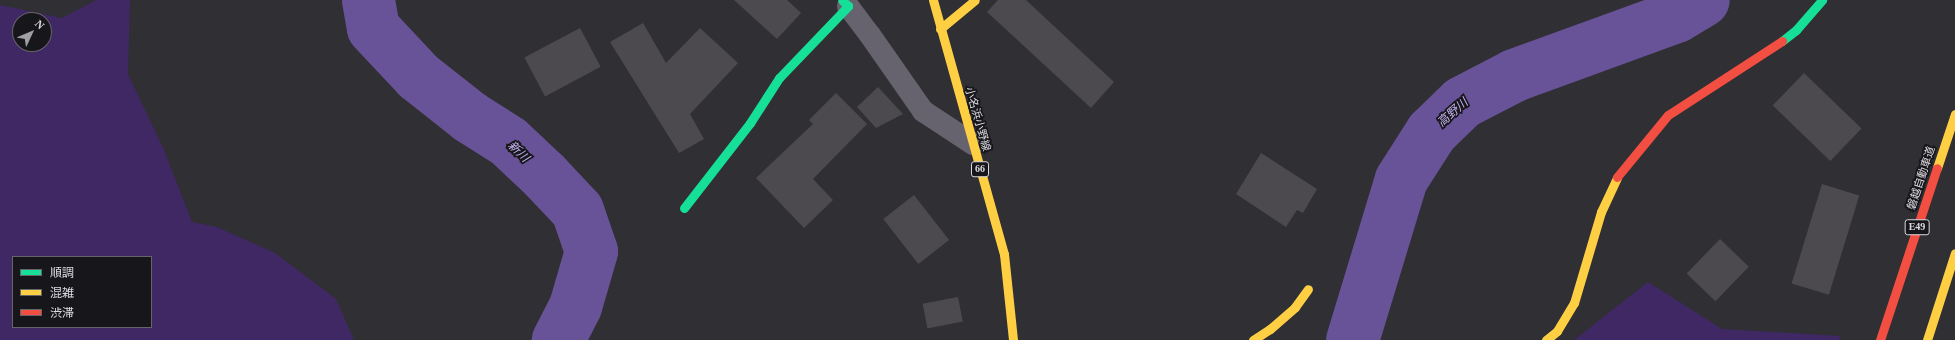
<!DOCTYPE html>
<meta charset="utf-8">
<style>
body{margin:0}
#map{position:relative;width:1955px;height:340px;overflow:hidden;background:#302f34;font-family:"Times New Roman","Noto Sans JP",serif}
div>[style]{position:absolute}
.green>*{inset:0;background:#3f2864}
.river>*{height:53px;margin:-26.5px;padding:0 26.5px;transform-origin:26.5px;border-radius:26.5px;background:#695398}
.building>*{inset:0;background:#4c4a4f;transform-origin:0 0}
.street>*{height:22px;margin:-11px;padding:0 11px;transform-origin:11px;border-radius:11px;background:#66636e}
.fast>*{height:9px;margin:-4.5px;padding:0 4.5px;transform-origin:4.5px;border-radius:4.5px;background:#16e098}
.slow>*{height:9px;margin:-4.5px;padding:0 4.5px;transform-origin:4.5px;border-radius:4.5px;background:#ffcf43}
.jam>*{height:9px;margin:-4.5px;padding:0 4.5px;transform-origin:4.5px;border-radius:4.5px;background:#f24e42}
span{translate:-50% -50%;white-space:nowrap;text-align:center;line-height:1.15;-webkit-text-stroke:3.5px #17161a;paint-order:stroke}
.shield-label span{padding:1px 3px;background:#17161a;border:1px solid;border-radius:3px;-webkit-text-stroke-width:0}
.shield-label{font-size:10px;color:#dcdbe1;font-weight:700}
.street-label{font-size:11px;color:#dcdbe1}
.water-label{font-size:12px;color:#c5b3f2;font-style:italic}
.legend{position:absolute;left:12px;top:256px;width:140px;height:72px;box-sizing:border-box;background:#17161a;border:1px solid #66656a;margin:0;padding:5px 7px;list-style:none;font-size:12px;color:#dcdbe1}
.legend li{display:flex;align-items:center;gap:8px;height:20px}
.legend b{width:20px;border:1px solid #66656a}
.north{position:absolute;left:12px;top:12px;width:40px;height:40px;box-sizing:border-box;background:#17161a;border:1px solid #66656a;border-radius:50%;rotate:46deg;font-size:11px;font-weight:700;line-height:16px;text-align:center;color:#dcdbe1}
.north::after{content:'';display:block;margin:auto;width:14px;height:18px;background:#a09fa4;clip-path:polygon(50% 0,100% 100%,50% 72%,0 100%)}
</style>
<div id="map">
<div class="green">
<div style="clip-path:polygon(evenodd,96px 0,130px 0,128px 74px,164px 150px,192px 222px,217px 227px,275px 253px,336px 299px,354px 340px,0 340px,0 5px,62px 18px,96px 0,20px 20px,44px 20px,44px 44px,20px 44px,20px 20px,96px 0,13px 257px,151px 257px,151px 327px,13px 327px,13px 257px)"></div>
<div style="clip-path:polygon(1648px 282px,1722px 329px,1840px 336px,1839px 340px,1574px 340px)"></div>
</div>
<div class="river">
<div style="left:368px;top:0;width:28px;rotate:80deg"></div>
<div style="left:373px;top:28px;width:66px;rotate:46.8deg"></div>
<div style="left:418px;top:76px;width:66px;rotate:38.3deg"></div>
<div style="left:470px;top:117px;width:45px;rotate:32.3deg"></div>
<div style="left:508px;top:141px;width:50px;rotate:43.4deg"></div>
<div style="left:544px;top:175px;width:48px;rotate:46.7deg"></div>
<div style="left:577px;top:210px;width:43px;rotate:71.1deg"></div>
<div style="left:591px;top:251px;width:57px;rotate:106.2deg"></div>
<div style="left:575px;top:306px;width:38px;rotate:117deg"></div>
<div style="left:1352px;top:340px;width:168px;rotate:-73.1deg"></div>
<div style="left:1401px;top:179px;width:56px;rotate:-57.4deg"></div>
<div style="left:1431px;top:132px;width:43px;rotate:-44.1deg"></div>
<div style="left:1462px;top:102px;width:59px;rotate:-27.4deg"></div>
<div style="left:1514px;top:75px;width:172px;rotate:-20deg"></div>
<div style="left:1676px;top:16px;width:31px;rotate:-31deg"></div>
</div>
<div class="building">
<div style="clip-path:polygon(734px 0,787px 0,801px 13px,777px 39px)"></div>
<div style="clip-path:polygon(998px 0,1026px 0,1114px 82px,1091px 108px,987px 12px)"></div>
<div style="clip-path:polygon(643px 23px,666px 63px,700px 28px,738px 63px,690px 114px,704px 139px,679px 153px,610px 42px)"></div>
<div style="left:580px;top:28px;width:44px;height:63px;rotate:62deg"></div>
<div style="left:1804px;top:73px;width:80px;height:45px;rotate:44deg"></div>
<div style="clip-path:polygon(878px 87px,903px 114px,876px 128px,857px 107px)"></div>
<div style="clip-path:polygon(836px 93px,867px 124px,813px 179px,833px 200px,804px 228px,756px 178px,813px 124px,809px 120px)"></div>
<div style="clip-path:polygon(1261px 153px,1317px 189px,1303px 213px,1297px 210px,1286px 227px,1236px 194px)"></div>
<div style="left:1822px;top:184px;width:39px;height:104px;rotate:17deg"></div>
<div style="left:914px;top:195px;width:57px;height:39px;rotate:52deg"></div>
<div style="left:1720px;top:239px;width:40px;height:48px;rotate:44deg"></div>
<div style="left:958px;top:297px;width:25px;height:36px;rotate:79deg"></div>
</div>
<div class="street">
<div style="left:848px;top:6px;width:36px;rotate:53deg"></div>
<div style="left:870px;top:35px;width:93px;rotate:55.1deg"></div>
<div style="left:923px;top:111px;width:60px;rotate:33.4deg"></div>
</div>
<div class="fast">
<div style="left:1782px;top:41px;width:18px;rotate:-38deg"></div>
<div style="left:1796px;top:30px;width:40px;rotate:-49deg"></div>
<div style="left:684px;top:208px;width:108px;rotate:-52.2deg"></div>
<div style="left:750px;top:123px;width:54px;rotate:-57.2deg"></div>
<div style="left:779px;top:78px;width:100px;rotate:-46.2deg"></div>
<div style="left:848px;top:6px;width:8px;rotate:-135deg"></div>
</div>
<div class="slow">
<div style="left:933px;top:0;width:264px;rotate:74.4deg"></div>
<div style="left:1004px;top:254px;width:86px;rotate:84deg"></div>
<div style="left:940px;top:29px;width:45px;rotate:-39.6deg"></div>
<div style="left:1937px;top:168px;width:57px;rotate:-71.6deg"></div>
<div style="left:1253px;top:340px;width:20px;rotate:-33deg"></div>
<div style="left:1270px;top:329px;width:33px;rotate:-41deg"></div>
<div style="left:1295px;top:307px;width:22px;rotate:-54deg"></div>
<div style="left:1546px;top:340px;width:14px;rotate:-39deg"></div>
<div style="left:1557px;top:331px;width:33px;rotate:-59deg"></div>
<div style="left:1574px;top:303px;width:95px;rotate:-73.5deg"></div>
<div style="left:1601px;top:212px;width:38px;rotate:-65deg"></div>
<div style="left:1927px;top:340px;width:91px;rotate:-72.2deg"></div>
</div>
<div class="jam">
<div style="left:1617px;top:177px;width:80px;rotate:-50.6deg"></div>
<div style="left:1668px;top:115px;width:136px;rotate:-33deg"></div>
<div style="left:1880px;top:340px;width:181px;rotate:-71.7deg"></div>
</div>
<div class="shield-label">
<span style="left:980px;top:169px">66</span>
<span style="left:1917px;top:227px">E49</span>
</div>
<div class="street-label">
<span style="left:978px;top:119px;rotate:74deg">小名浜小野線</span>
<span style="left:1921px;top:178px;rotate:-72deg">磐越自動車道</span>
</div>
<div class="water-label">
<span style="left:1453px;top:113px;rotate:-41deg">高野川</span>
<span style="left:518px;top:152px;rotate:44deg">新川</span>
</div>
<ul class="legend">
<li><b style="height:5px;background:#16e098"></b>順調</li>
<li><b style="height:5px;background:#ffcf43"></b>混雑</li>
<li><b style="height:5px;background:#f24e42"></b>渋滞</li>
</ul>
<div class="north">N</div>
</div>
